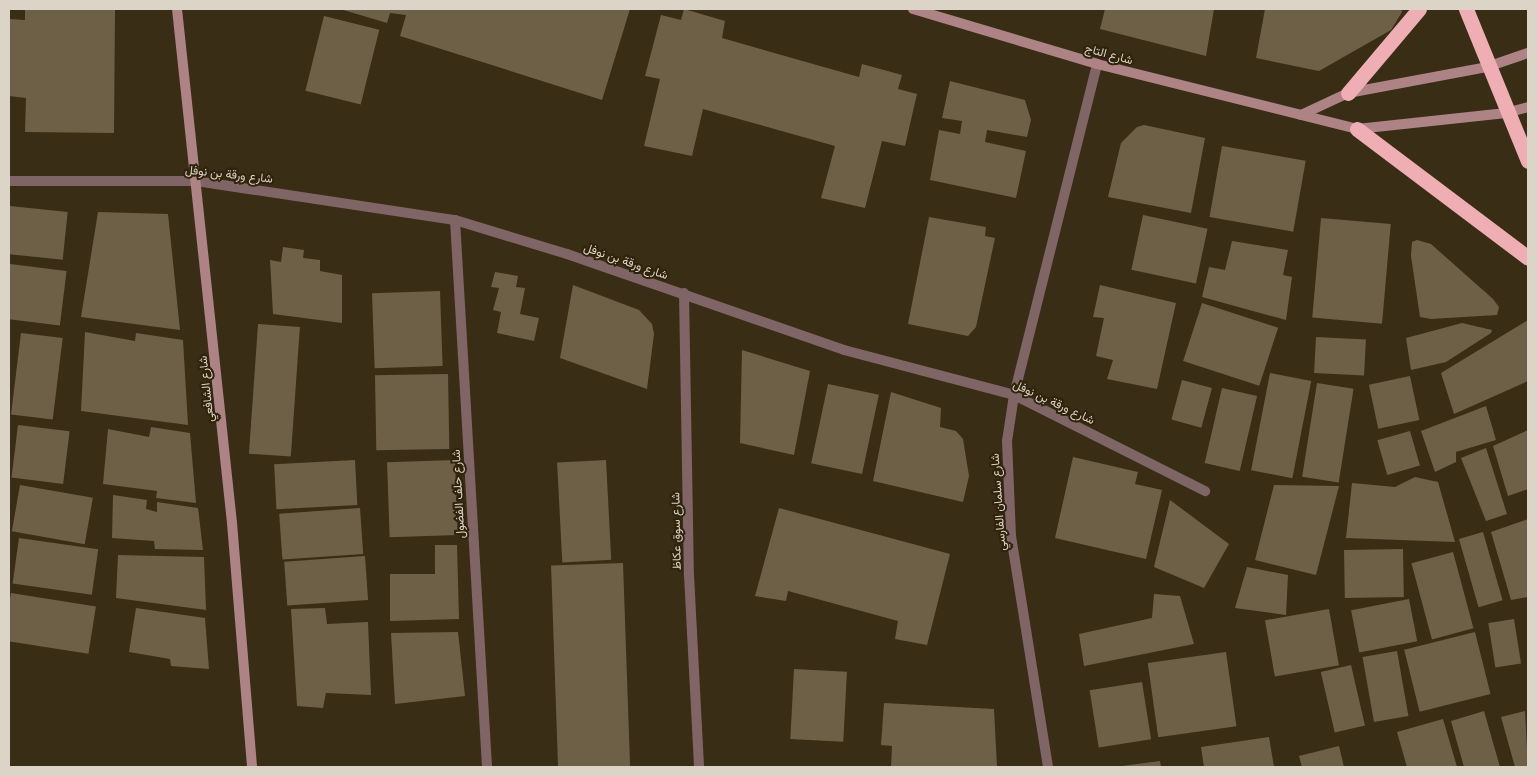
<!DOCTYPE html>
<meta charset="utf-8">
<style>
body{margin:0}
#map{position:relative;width:1537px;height:776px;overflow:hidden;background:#3a2d15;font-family:Montserrat,Vazirmatn,sans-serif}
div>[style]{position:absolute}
.building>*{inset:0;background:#6e6047;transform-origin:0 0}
.street>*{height:10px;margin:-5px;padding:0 5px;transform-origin:5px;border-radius:5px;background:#806567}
.secondary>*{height:10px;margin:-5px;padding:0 5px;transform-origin:5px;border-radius:5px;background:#ad8386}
.highway>*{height:15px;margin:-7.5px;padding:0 7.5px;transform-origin:7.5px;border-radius:7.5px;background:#efaeb3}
span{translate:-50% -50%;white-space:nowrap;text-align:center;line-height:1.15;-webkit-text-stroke:4px #30230b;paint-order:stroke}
.street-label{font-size:12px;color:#dcd4c6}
.frame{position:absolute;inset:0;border:10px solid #dcd4c6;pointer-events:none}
</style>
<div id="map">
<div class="building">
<div style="clip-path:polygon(25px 9px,115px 9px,114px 133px,25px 132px,26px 98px,9px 96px,9px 19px,25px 20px)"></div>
<div style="clip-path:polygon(340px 9px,630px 9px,602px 100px,400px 36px,406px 15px,390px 13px,387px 23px)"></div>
<div style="clip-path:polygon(684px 9px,725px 21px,722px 38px,859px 77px,862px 64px,902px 75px,898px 89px,917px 94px,905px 146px,882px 141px,865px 208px,821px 198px,835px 146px,703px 109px,692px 156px,644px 146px,660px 79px,645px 76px,661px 15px,681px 20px)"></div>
<div style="clip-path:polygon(1105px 9px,1214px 9px,1206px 56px,1100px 29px)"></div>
<div style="clip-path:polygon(1265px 9px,1401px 9px,1402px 12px,1391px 30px,1319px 71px,1256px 58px)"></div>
<div style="left:324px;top:16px;width:57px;height:77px;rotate:14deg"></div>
<div style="clip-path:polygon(950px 81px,1025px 100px,1031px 120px,1027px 137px,987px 130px,985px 142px,1026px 151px,1016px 198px,930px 180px,939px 130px,960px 134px,962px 121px,942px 118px)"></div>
<div style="clip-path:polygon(1144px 125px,1205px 138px,1191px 213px,1108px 197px,1121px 143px,1137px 127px)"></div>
<div style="left:1222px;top:146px;width:85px;height:72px;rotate:10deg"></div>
<div style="left:10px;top:206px;width:58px;height:48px;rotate:6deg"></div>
<div style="clip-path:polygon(98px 212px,168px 214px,180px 330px,81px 317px)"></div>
<div style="left:1143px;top:215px;width:66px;height:56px;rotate:12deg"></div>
<div style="clip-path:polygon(929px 217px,986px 227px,985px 236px,995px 238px,976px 327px,968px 336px,908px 324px)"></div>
<div style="left:1321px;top:218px;width:70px;height:100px;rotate:5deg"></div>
<div style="clip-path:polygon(1417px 240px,1431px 244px,1493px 299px,1499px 307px,1497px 315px,1431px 319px,1420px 317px,1411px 256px,1412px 242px)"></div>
<div style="clip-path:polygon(1232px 241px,1288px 250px,1283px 275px,1292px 277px,1286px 320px,1202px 297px,1209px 267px,1225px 270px)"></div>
<div style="clip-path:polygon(283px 247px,304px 250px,303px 258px,320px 260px,320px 271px,342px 275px,342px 323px,273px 314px,270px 260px,281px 262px)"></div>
<div style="left:10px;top:264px;width:57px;height:55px;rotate:7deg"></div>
<div style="clip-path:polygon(495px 272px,518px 276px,516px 287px,525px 288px,520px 314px,539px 318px,534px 341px,497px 333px,501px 312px,493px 310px,499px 288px,491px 287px)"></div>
<div style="clip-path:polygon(573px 285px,639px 310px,652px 324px,654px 334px,647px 389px,560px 358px)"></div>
<div style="clip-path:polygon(1100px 285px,1176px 303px,1157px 389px,1107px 379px,1113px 360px,1096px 356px,1104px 318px,1093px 317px)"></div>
<div style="left:440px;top:291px;width:75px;height:68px;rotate:88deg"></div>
<div style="left:1202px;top:303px;width:80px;height:61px;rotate:18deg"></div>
<div style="clip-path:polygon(1528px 320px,1528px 381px,1454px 414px,1441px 373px)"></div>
<div style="clip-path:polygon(1462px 323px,1492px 330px,1491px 333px,1446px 362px,1411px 370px,1406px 338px)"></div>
<div style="left:258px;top:324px;width:42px;height:130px;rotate:4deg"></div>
<div style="clip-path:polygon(85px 332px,135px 341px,136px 333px,183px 340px,188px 425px,81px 411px)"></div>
<div style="left:21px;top:333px;width:42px;height:82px;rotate:7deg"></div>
<div style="left:1316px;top:337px;width:50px;height:36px;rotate:3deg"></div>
<div style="clip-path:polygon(742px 350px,810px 371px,794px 455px,740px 443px)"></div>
<div style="left:1270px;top:373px;width:42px;height:99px;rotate:11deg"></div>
<div style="left:448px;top:374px;width:75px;height:73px;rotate:89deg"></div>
<div style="left:1410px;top:376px;width:45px;height:42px;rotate:78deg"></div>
<div style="left:1182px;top:380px;width:31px;height:41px;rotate:15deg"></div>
<div style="left:1317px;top:383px;width:37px;height:95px;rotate:9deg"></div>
<div style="left:828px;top:384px;width:52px;height:81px;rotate:12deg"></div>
<div style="left:1222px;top:388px;width:36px;height:77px;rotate:13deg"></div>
<div style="clip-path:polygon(891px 392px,941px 408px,940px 427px,956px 431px,963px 439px,969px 476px,963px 502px,873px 481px)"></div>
<div style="clip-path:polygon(1486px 406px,1496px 440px,1456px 452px,1456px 462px,1435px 472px,1421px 431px)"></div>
<div style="left:18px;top:425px;width:52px;height:53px;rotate:7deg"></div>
<div style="clip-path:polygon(151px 427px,190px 433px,196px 503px,156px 498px,157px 491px,103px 484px,108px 429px,149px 437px)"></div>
<div style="clip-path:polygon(1528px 430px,1528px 489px,1508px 496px,1493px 446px)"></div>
<div style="left:1410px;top:431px;width:36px;height:34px;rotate:74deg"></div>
<div style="clip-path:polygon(1486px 448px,1507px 514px,1486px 521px,1461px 458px)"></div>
<div style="clip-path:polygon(1073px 457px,1138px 472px,1135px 484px,1162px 490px,1146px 559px,1055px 538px)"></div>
<div style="left:355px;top:460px;width:45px;height:81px;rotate:87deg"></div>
<div style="left:455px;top:460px;width:75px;height:68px;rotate:88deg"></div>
<div style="left:606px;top:460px;width:100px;height:49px;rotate:87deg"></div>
<div style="clip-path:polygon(1415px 477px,1438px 482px,1455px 542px,1346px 538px,1352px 483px,1395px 487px)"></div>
<div style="left:20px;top:485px;width:74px;height:47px;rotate:10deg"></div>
<div style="clip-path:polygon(1274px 485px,1339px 486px,1316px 575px,1255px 560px)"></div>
<div style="clip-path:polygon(113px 495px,147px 500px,146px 509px,157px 512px,157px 502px,198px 508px,203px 550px,155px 549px,154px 541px,112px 538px)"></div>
<div style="clip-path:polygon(1170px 500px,1229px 544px,1204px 588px,1154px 567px)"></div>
<div style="left:360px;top:508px;width:46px;height:81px;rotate:86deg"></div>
<div style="clip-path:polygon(779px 508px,950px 554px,927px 645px,895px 639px,898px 621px,788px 591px,786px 601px,755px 596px)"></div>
<div style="clip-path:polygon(1528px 519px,1528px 597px,1511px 600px,1491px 532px)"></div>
<div style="left:1483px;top:532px;width:71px;height:25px;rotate:74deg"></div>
<div style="left:19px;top:538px;width:80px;height:46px;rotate:8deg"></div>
<div style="clip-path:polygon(435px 545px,457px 545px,459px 619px,390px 621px,390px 574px,435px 574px)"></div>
<div style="left:1403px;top:549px;width:48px;height:59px;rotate:89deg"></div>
<div style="left:1453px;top:552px;width:79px;height:43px;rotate:75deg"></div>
<div style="clip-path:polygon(118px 555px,204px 557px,206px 610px,116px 598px)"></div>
<div style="left:365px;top:556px;width:44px;height:81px;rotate:86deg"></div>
<div style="left:623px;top:563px;width:204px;height:72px;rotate:88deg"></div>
<div style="clip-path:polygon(1247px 567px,1288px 575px,1286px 615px,1235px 608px)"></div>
<div style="left:11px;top:593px;width:86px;height:48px;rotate:9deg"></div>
<div style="clip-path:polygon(1154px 594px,1180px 596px,1194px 644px,1084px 666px,1079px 634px,1152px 618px)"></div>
<div style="left:1409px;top:599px;width:43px;height:59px;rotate:79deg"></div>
<div style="clip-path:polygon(136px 608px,205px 618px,209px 669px,171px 666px,170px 659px,129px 652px)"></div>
<div style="clip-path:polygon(325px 608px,327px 624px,368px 622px,371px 695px,326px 693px,323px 708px,297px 706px,291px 609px)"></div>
<div style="left:1329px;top:609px;width:57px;height:65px;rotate:80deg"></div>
<div style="left:1514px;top:619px;width:45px;height:26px;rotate:81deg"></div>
<div style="clip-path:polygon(458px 632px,465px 696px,395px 704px,391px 633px)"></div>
<div style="left:1475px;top:632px;width:64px;height:73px;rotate:76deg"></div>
<div style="left:1397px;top:651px;width:66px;height:35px;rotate:80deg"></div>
<div style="left:1226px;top:652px;width:75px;height:79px;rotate:82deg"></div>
<div style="left:1351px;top:665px;width:62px;height:31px;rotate:77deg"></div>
<div style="left:794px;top:669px;width:53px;height:70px;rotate:3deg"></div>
<div style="left:1142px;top:682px;width:58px;height:53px;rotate:81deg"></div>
<div style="clip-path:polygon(884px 703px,994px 709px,997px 767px,891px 767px,892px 746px,881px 745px)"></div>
<div style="clip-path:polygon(1484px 711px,1500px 767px,1464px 767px,1451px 721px)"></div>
<div style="clip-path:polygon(1525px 711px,1528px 767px,1515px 767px,1501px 717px)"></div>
<div style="clip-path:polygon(1443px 719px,1457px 767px,1407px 767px,1397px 732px)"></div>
<div style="clip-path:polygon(1269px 737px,1274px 767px,1204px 767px,1201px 747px)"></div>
<div style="clip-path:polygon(1339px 746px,1344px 767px,1302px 767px,1299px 756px)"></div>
<div style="clip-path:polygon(1160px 761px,1161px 767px,1122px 767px,1122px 766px)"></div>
</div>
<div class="street">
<div style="left:9px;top:181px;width:187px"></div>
<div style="left:196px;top:181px;width:262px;rotate:8.6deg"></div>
<div style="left:455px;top:220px;width:117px;rotate:16.9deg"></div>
<div style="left:567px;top:254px;width:293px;rotate:19.1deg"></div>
<div style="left:844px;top:350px;width:176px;rotate:14.8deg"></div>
<div style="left:1014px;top:395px;width:214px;rotate:26.7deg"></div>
<div style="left:455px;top:220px;width:548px;rotate:86.65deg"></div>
<div style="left:684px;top:293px;width:282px;rotate:89deg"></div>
<div style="left:689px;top:575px;width:192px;rotate:87deg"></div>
<div style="left:1048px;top:767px;width:234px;rotate:-99.1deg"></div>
<div style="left:1011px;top:536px;width:95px;rotate:-92.4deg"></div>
<div style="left:1007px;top:441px;width:47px;rotate:-81.3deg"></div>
<div style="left:1014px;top:395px;width:341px;rotate:-75.9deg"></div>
</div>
<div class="secondary">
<div style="left:177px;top:9px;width:517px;rotate:83.89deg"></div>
<div style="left:232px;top:523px;width:245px;rotate:85.3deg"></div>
<div style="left:913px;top:9px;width:192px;rotate:16.6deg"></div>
<div style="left:1097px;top:64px;width:268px;rotate:14deg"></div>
<div style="left:1357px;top:129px;width:150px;rotate:-6.1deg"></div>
<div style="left:1506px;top:113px;width:23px;rotate:-15deg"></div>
<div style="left:1301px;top:115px;width:52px;rotate:-25.1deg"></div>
<div style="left:1348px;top:93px;width:141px;rotate:-10.6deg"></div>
<div style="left:1487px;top:67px;width:43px;rotate:-18.9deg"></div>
</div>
<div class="highway">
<div style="left:1466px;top:9px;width:164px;rotate:67.8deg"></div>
<div style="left:1348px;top:93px;width:110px;rotate:-49.8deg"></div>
<div style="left:1357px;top:129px;width:214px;rotate:37deg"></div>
</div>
<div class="street-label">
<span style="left:1109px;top:54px;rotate:15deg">شارع التاج</span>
<span style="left:229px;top:174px;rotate:6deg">شارع ورقة بن نوفل</span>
<span style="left:626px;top:261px;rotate:19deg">شارع ورقة بن نوفل</span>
<span style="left:206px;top:389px;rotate:-96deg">شارع الشافعي</span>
<span style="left:1054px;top:402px;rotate:25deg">شارع ورقة بن نوفل</span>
<span style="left:458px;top:494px;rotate:-93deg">شارع حلف الفضول</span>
<span style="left:998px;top:502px;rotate:-94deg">شارع سلمان الفارسي</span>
<span style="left:676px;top:531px;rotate:-91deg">شارع سوق عكاظ</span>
</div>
<div class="frame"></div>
</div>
